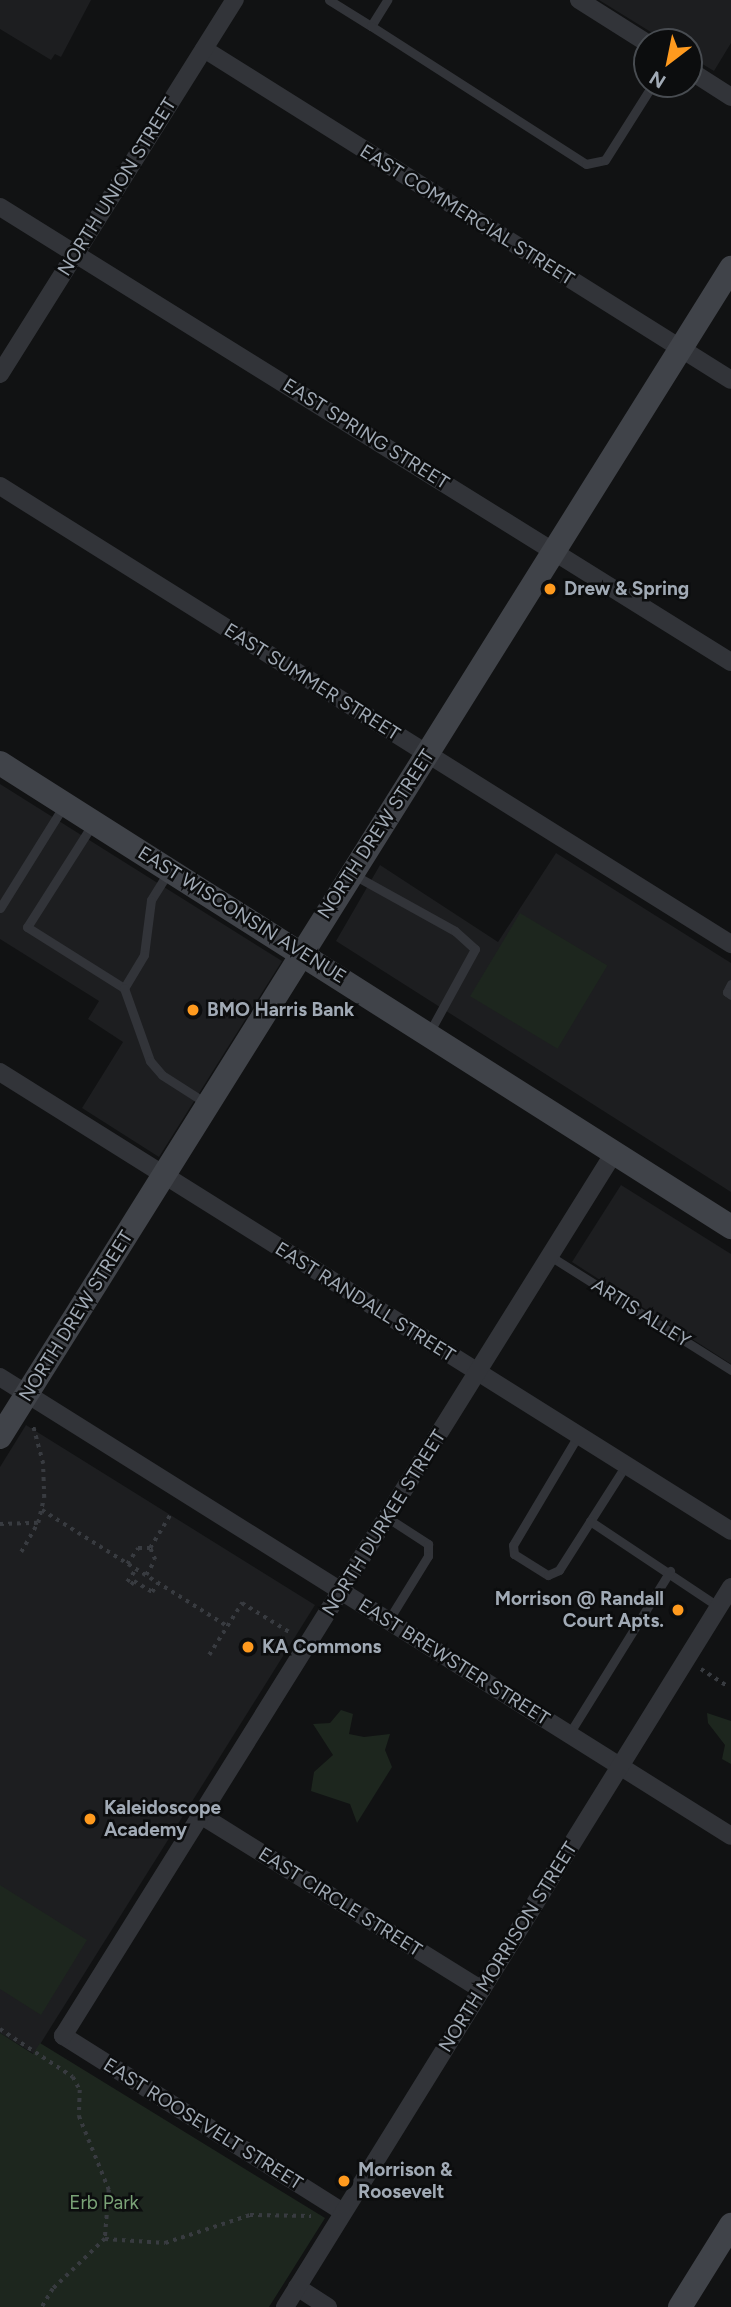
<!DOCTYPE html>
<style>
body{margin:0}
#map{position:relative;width:731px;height:2307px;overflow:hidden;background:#111213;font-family:Figtree,sans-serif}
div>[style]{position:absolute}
.built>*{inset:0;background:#1d1e20}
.green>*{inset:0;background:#1d261e;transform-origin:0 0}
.path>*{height:3.5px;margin-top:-1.75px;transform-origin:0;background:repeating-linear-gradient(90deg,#383b40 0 3.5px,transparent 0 8.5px)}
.lane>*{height:9px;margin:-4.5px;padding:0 4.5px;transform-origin:4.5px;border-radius:4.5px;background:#323439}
.street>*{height:18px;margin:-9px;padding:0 9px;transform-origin:9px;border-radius:9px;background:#323439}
.secondary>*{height:24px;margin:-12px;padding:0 12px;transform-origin:12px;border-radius:12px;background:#404349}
.dots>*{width:19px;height:19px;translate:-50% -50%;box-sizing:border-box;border:4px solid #0c0d0e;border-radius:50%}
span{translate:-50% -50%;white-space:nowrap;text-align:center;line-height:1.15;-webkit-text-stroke:5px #0c0d0e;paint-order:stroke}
.street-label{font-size:19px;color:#a1aab5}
.poi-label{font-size:19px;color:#a1aab5;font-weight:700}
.left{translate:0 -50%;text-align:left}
.right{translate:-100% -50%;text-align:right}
.park-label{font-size:19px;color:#79a276}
.north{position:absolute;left:633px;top:28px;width:70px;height:70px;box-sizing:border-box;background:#0c0d0e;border:2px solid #484c51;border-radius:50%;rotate:212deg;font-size:19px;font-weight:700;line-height:28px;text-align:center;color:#a1aab5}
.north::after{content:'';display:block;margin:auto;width:24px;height:32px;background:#ff9a1e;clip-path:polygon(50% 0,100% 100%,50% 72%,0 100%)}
</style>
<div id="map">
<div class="built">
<div style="clip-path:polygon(0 0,91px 0,61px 57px,55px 54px,51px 60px,0 29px)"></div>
<div style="clip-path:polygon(599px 0,731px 0,731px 43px,714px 71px,689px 56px,689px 42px,667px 42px)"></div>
<div style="clip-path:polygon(0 784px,282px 961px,159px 1157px,82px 1108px,123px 1042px,88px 1019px,99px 1001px,0 939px)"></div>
<div style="clip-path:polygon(556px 853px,731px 963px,731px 1192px,336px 941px,380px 865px,498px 942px)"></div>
<div style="clip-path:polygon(621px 1185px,731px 1254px,731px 1364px,572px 1262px)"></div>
<div style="clip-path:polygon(26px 1425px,315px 1605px,34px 2054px,0 2033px,0 1467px)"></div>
</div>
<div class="green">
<div style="left:520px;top:913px;width:102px;height:97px;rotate:31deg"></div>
<div style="clip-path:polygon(341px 1710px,353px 1714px,349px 1734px,364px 1737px,390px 1734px,385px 1750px,392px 1767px,357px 1823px,350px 1804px,311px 1791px,314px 1772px,333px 1755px,313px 1724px,330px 1723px)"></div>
<div style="clip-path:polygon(707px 1713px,731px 1721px,731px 1764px,722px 1759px,725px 1745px,708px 1723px)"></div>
<div style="clip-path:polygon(0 1885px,87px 1940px,41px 2015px,0 1989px)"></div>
<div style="clip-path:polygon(0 2033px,33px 2054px,40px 2043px,325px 2218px,269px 2307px,0 2307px)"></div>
</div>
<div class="path">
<div style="left:42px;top:1510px;width:218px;rotate:32.1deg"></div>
<div style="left:0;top:1524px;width:38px;rotate:-2deg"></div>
<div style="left:21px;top:1552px;width:34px;rotate:-60deg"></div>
<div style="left:38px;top:1523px;width:26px;rotate:-77deg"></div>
<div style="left:44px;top:1498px;width:34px;rotate:-92deg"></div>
<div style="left:43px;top:1464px;width:39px;rotate:-105deg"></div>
<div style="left:127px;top:1564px;width:19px;rotate:-55deg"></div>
<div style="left:138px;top:1548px;width:12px"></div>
<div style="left:150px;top:1548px;width:42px;rotate:-58.6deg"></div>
<div style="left:146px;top:1575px;width:17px;rotate:-59deg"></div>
<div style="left:155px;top:1560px;width:13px;rotate:-113deg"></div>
<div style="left:127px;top:1582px;width:16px;rotate:-55deg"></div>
<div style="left:131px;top:1585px;width:5px;rotate:-53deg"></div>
<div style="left:134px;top:1581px;width:21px;rotate:31deg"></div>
<div style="left:152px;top:1592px;width:11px;rotate:-56deg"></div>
<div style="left:209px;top:1655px;width:62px;rotate:-57.6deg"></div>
<div style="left:242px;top:1603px;width:57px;rotate:31.5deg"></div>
<div style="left:701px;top:1669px;width:30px;rotate:33deg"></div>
<div style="left:0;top:2029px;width:87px;rotate:33.3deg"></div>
<div style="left:73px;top:2077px;width:15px;rotate:62deg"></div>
<div style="left:80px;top:2090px;width:26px;rotate:92deg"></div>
<div style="left:79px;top:2116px;width:80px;rotate:67.9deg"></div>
<div style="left:109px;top:2190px;width:49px;rotate:94.7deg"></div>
<div style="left:105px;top:2239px;width:72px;rotate:136.1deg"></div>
<div style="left:53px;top:2289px;width:21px;rotate:121deg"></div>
<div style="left:105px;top:2239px;width:60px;rotate:3.8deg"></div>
<div style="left:165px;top:2243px;width:89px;rotate:-18.2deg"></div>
<div style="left:250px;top:2215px;width:61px;rotate:0.9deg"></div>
</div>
<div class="lane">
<div style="left:329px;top:0;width:49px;rotate:31.8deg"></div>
<div style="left:371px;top:26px;width:31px;rotate:-58deg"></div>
<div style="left:371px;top:26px;width:255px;rotate:32.7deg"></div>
<div style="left:586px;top:164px;width:19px;rotate:-12deg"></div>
<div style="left:605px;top:160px;width:90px;rotate:-57.7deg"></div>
<div style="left:92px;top:825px;width:121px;rotate:122.5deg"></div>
<div style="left:27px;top:927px;width:115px;rotate:32.2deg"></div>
<div style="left:169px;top:871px;width:34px;rotate:122deg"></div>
<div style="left:151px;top:900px;width:55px;rotate:97.3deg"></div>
<div style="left:144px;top:955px;width:39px;rotate:121deg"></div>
<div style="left:124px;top:988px;width:77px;rotate:70.4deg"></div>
<div style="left:150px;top:1061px;width:18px;rotate:49deg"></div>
<div style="left:162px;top:1075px;width:52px;rotate:32.5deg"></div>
<div style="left:354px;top:875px;width:115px;rotate:29deg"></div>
<div style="left:455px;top:931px;width:27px;rotate:42deg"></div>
<div style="left:475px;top:949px;width:96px;rotate:118.7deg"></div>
<div style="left:0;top:908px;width:121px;rotate:-58.1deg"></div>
<div style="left:731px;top:984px;width:9px;rotate:117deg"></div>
<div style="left:727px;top:992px;width:5px;rotate:37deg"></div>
<div style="left:550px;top:1256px;width:214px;rotate:32.2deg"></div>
<div style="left:579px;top:1434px;width:129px;rotate:120.7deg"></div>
<div style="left:513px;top:1545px;width:9px;rotate:84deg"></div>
<div style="left:514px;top:1554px;width:40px;rotate:32deg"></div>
<div style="left:548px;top:1575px;width:12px;rotate:-24deg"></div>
<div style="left:559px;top:1570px;width:125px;rotate:-57.5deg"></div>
<div style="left:388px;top:1518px;width:48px;rotate:33deg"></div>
<div style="left:428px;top:1544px;width:12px;rotate:90deg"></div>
<div style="left:428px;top:1556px;width:76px;rotate:121.6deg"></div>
<div style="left:590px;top:1521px;width:155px;rotate:33.7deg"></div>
<div style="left:569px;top:1734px;width:192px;rotate:-58.2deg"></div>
</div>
<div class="street">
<div style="left:579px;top:0;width:80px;rotate:32.3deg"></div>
<div style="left:204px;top:49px;width:622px;rotate:32.13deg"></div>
<div style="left:689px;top:70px;width:50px;rotate:32.7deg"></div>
<div style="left:0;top:207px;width:861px;rotate:31.9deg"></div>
<div style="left:0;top:374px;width:442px;rotate:-57.9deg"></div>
<div style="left:0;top:486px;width:863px;rotate:32.07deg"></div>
<div style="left:0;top:1072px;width:863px;rotate:32.12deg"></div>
<div style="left:0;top:1377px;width:863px;rotate:32.12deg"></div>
<div style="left:199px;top:1814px;width:333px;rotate:31.9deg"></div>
<div style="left:343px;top:2212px;width:331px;rotate:-147.8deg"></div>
<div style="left:63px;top:2036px;width:1041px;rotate:-58.04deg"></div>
<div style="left:297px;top:2287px;width:37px;rotate:33deg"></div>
<div style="left:285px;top:2307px;width:847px;rotate:-58.22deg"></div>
</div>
<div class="secondary">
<div style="left:0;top:763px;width:866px;rotate:32.41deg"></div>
<div style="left:0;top:1437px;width:1379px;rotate:-57.98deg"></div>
<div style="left:680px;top:2307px;width:97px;rotate:-58.1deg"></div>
</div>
<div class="dots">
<div style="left:550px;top:589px;background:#ff9a1e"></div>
<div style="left:193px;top:1010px;background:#ff9a1e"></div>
<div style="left:678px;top:1610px;background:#ff9a1e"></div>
<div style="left:248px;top:1647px;background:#ff9a1e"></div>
<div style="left:90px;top:1819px;background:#ff9a1e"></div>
<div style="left:344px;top:2181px;background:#ff9a1e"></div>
</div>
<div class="street-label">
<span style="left:117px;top:187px;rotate:-58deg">NORTH UNION STREET</span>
<span style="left:467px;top:215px;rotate:32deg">EAST COMMERCIAL STREET</span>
<span style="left:366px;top:434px;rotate:32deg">EAST SPRING STREET</span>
<span style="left:312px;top:682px;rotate:32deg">EAST SUMMER STREET</span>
<span style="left:376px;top:834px;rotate:-57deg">NORTH DREW STREET</span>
<span style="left:242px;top:915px;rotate:32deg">EAST WISCONSIN AVENUE</span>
<span style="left:365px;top:1302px;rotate:32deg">EAST RANDALL STREET</span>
<span style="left:641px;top:1313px;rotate:32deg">ARTIS ALLEY</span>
<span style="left:76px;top:1316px;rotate:-58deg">NORTH DREW STREET</span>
<span style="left:384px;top:1523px;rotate:-58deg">NORTH DURKEE STREET</span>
<span style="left:454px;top:1662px;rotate:32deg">EAST BREWSTER STREET</span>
<span style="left:340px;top:1902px;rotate:32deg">EAST CIRCLE STREET</span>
<span style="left:508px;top:1947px;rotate:-58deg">NORTH MORRISON STREET</span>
<span style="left:203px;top:2124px;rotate:32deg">EAST ROOSEVELT STREET</span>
</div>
<div class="poi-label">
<span class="left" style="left:564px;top:589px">Drew &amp; Spring</span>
<span class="left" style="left:207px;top:1010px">BMO Harris Bank</span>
<span class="right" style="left:664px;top:1610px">Morrison @ Randall<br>Court Apts.</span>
<span class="left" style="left:262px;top:1647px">KA Commons</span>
<span class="left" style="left:104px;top:1819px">Kaleidoscope<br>Academy</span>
<span class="left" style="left:358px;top:2181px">Morrison &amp;<br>Roosevelt</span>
</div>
<div class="park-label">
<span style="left:104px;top:2203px">Erb Park</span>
</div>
<div class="north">N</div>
</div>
